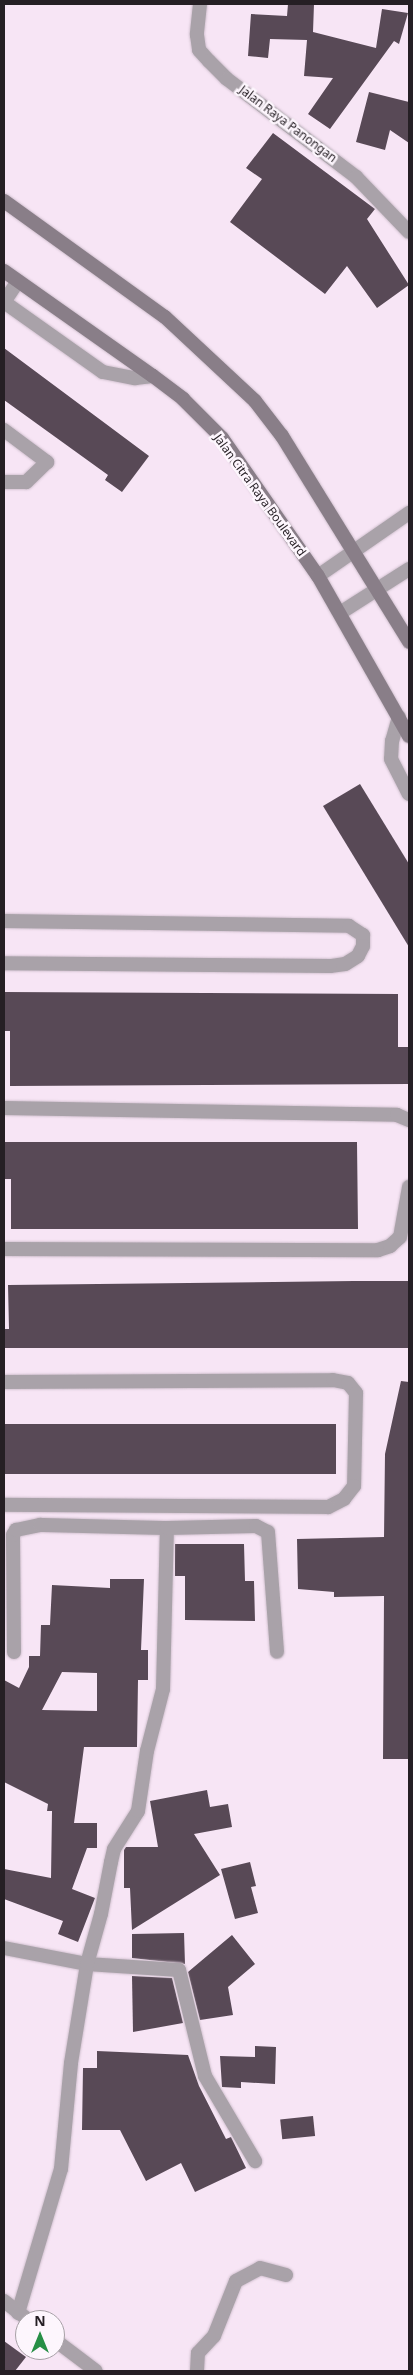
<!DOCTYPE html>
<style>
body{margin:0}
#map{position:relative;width:413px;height:2375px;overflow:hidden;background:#f7e5f5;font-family:"Noto Sans",sans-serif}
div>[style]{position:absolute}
.building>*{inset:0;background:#584956;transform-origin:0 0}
.roads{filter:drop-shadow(0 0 1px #d1c1cf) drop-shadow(0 0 1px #d1c1cf)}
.minor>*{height:14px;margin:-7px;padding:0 7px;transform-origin:7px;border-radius:7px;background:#a9a2a9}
.tertiary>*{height:14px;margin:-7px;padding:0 7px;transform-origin:7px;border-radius:7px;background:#a9a2a9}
.secondary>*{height:14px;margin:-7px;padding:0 7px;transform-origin:7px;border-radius:7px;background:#897e88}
span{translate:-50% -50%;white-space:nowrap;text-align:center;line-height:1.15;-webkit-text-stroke:5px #fdf6fd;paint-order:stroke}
.street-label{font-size:12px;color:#251f24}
.frame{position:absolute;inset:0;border:5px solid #251f24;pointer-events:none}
.north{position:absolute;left:15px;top:2310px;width:50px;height:50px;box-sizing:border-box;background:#fdf6fd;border:1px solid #a7a0a6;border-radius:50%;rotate:0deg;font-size:14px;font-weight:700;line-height:20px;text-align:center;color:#251f24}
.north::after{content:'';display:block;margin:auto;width:18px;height:22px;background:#278f46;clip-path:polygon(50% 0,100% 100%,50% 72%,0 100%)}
</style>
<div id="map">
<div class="building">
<div style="clip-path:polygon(288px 4px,314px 4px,313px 32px,376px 48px,382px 9px,408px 13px,399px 44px,394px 41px,330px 129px,308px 114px,333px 78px,304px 76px,307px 40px,270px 39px,268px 58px,248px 56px,251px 14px,287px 16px)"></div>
<div style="clip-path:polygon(369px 92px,409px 102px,409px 143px,390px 130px,385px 150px,356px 142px)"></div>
<div style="clip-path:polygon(273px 133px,375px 209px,367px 219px,409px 285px,377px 308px,347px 266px,325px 294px,230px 222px,262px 179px,246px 168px)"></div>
<div style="clip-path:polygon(4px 348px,149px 456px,122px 492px,105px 480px,108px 475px,4px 400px)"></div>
<div style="clip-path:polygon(360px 784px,409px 864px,409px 947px,323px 806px)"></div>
<div style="clip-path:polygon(4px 992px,398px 994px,398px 1047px,409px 1047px,409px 1084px,10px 1086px,10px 1031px,4px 1031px)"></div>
<div style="clip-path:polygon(4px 1142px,357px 1142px,358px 1229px,11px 1229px,11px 1179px,4px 1179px)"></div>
<div style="clip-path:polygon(354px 1281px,409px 1281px,409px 1348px,4px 1348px,4px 1329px,9px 1329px,8px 1285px)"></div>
<div style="clip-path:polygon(401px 1381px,409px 1382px,409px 1759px,383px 1759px,384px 1596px,334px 1597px,334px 1592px,298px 1589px,297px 1539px,384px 1537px,385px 1454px)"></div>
<div style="left:4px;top:1424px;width:332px;height:50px"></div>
<div style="clip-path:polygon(175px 1544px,244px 1544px,245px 1581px,254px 1581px,255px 1621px,185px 1620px,185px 1576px,175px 1576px)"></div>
<div style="clip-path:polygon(evenodd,110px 1579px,144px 1579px,141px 1650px,148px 1650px,148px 1680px,138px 1680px,137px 1747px,84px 1747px,74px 1823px,97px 1823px,97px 1848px,87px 1848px,72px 1889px,95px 1898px,78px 1942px,58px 1934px,63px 1921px,4px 1899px,4px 1869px,51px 1878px,52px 1811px,47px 1811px,48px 1804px,4px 1782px,4px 1680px,19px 1688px,29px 1667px,29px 1656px,40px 1656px,41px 1625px,50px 1625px,52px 1585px,110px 1588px,110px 1579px,62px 1672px,97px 1673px,97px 1711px,42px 1710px,62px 1672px)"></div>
<div style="clip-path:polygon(207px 1790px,210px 1807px,228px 1804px,232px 1827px,194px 1834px,220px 1875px,132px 1930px,130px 1888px,124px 1888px,124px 1850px,126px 1847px,158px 1847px,150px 1801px)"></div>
<div style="clip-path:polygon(250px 1862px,256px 1886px,251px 1887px,258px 1913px,235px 1919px,221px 1869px)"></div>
<div style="clip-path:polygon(184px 1933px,185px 1964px,132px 1958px,132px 1934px)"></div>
<div style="clip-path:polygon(232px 1935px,255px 1964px,228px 1987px,233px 2015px,200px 2020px,188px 1972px)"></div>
<div style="clip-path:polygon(132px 1976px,172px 1978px,183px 2023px,133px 2032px)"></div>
<div style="clip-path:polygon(255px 2046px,276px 2047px,275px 2084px,241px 2082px,241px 2088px,222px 2087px,220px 2056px,255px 2057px)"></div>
<div style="clip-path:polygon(97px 2051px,188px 2055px,199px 2086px,226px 2139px,231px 2137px,246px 2168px,195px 2192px,181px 2163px,146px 2181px,120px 2130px,82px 2130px,83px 2068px,97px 2068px)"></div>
<div style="left:313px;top:2116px;width:20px;height:33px;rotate:84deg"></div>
<div style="clip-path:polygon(4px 2341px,26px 2357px,15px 2371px,4px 2371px)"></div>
</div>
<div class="roads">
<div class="minor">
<div style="left:4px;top:302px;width:121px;rotate:35.3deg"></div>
<div style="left:103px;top:372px;width:33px;rotate:11deg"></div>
<div style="left:135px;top:378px;width:18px;rotate:-6deg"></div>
<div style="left:4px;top:302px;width:25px;rotate:-56deg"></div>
<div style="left:4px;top:430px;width:54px;rotate:36.7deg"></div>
<div style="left:47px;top:462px;width:29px;rotate:136deg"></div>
<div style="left:26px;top:482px;width:22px;rotate:180deg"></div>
<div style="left:318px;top:576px;width:111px;rotate:-34.7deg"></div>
<div style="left:340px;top:613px;width:82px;rotate:-32.5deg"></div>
<div style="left:399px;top:717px;width:25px;rotate:106deg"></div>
<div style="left:392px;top:741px;width:18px;rotate:93deg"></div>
<div style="left:391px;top:759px;width:39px;rotate:63deg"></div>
<div style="left:4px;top:921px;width:345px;rotate:0.8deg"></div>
<div style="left:349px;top:926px;width:17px;rotate:33deg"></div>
<div style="left:363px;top:935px;width:11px;rotate:90deg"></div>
<div style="left:363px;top:946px;width:11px;rotate:117deg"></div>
<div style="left:358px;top:956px;width:15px;rotate:148deg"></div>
<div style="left:345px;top:964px;width:15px;rotate:172deg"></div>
<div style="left:330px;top:966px;width:326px;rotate:-179.5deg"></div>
<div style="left:4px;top:1108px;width:393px;rotate:1deg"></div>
<div style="left:397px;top:1115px;width:13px;rotate:23deg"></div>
<div style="left:4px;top:1249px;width:374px;rotate:0.2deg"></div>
<div style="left:378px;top:1250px;width:13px;rotate:-18deg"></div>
<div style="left:390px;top:1246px;width:13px;rotate:-42deg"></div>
<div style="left:400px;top:1237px;width:51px;rotate:-79.8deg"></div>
<div style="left:4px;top:1382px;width:329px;rotate:-0.3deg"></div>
<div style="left:333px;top:1380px;width:15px;rotate:11deg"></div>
<div style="left:348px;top:1383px;width:13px;rotate:51deg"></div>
<div style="left:356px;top:1393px;width:93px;rotate:91.2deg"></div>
<div style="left:354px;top:1486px;width:16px;rotate:128deg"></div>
<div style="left:344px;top:1499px;width:18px;rotate:153deg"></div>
<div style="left:328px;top:1507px;width:324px;rotate:-179.6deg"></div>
<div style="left:14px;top:1652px;width:117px;rotate:-90.5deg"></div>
<div style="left:13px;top:1535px;width:6px;rotate:-59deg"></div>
<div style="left:16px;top:1530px;width:25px;rotate:-12deg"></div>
<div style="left:40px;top:1525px;width:127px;rotate:1.4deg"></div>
<div style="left:4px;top:1948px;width:85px;rotate:10.9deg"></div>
<div style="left:87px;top:1964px;width:92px;rotate:3.7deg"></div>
<div style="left:179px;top:1970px;width:109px;rotate:76.2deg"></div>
<div style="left:205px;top:2076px;width:99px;rotate:59.5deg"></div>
<div style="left:18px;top:2313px;width:150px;rotate:-73.4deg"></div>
<div style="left:61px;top:2169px;width:106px;rotate:-84.6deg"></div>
<div style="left:71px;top:2063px;width:100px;rotate:-80.8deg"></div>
<div style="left:87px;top:1964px;width:52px;rotate:-74.4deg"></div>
<div style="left:101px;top:1914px;width:53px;rotate:-79.1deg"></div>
<div style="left:111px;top:1862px;width:13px;rotate:-77deg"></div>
<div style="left:114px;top:1849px;width:45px;rotate:-57.7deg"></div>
<div style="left:138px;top:1811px;width:61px;rotate:-81.5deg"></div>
<div style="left:147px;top:1751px;width:64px;rotate:-75.5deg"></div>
<div style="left:163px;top:1689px;width:161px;rotate:-88.6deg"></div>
<div style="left:167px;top:1528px;width:89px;rotate:-1.3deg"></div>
<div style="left:256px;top:1526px;width:13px;rotate:27deg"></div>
<div style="left:268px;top:1532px;width:120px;rotate:85.7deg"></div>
<div style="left:197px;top:2371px;width:18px;rotate:-87deg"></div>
<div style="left:198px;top:2353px;width:23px;rotate:-47deg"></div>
<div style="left:214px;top:2336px;width:59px;rotate:-68.2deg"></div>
<div style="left:236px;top:2281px;width:27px;rotate:-28deg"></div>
<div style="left:260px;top:2268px;width:27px;rotate:15deg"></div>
</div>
<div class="tertiary">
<div style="left:200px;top:4px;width:31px;rotate:96deg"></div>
<div style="left:197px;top:35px;width:15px;rotate:82deg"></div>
<div style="left:199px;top:50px;width:15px;rotate:48deg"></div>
<div style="left:209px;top:61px;width:25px;rotate:45deg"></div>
<div style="left:227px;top:79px;width:162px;rotate:37.2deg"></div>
<div style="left:356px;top:177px;width:76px;rotate:46.1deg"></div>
<div style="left:4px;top:2301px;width:31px;rotate:38deg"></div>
<div style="left:55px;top:2340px;width:51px;rotate:37.1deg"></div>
</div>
<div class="secondary">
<div style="left:4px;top:201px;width:198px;rotate:35.8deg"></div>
<div style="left:165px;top:317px;width:123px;rotate:43deg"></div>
<div style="left:255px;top:401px;width:44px;rotate:52.4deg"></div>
<div style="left:282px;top:436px;width:242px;rotate:58.3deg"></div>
<div style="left:4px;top:271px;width:182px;rotate:35.2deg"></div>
<div style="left:153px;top:376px;width:38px;rotate:37deg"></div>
<div style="left:183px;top:399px;width:55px;rotate:45deg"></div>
<div style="left:222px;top:438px;width:168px;rotate:55.2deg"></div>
<div style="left:318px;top:576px;width:184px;rotate:60.4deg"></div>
</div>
</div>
<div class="street-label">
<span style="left:288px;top:124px;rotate:37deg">Jalan Raya Panongan</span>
<span style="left:260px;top:495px;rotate:54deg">Jalan Citra Raya Boulevard</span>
</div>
<div class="frame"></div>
<div class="north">N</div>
</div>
